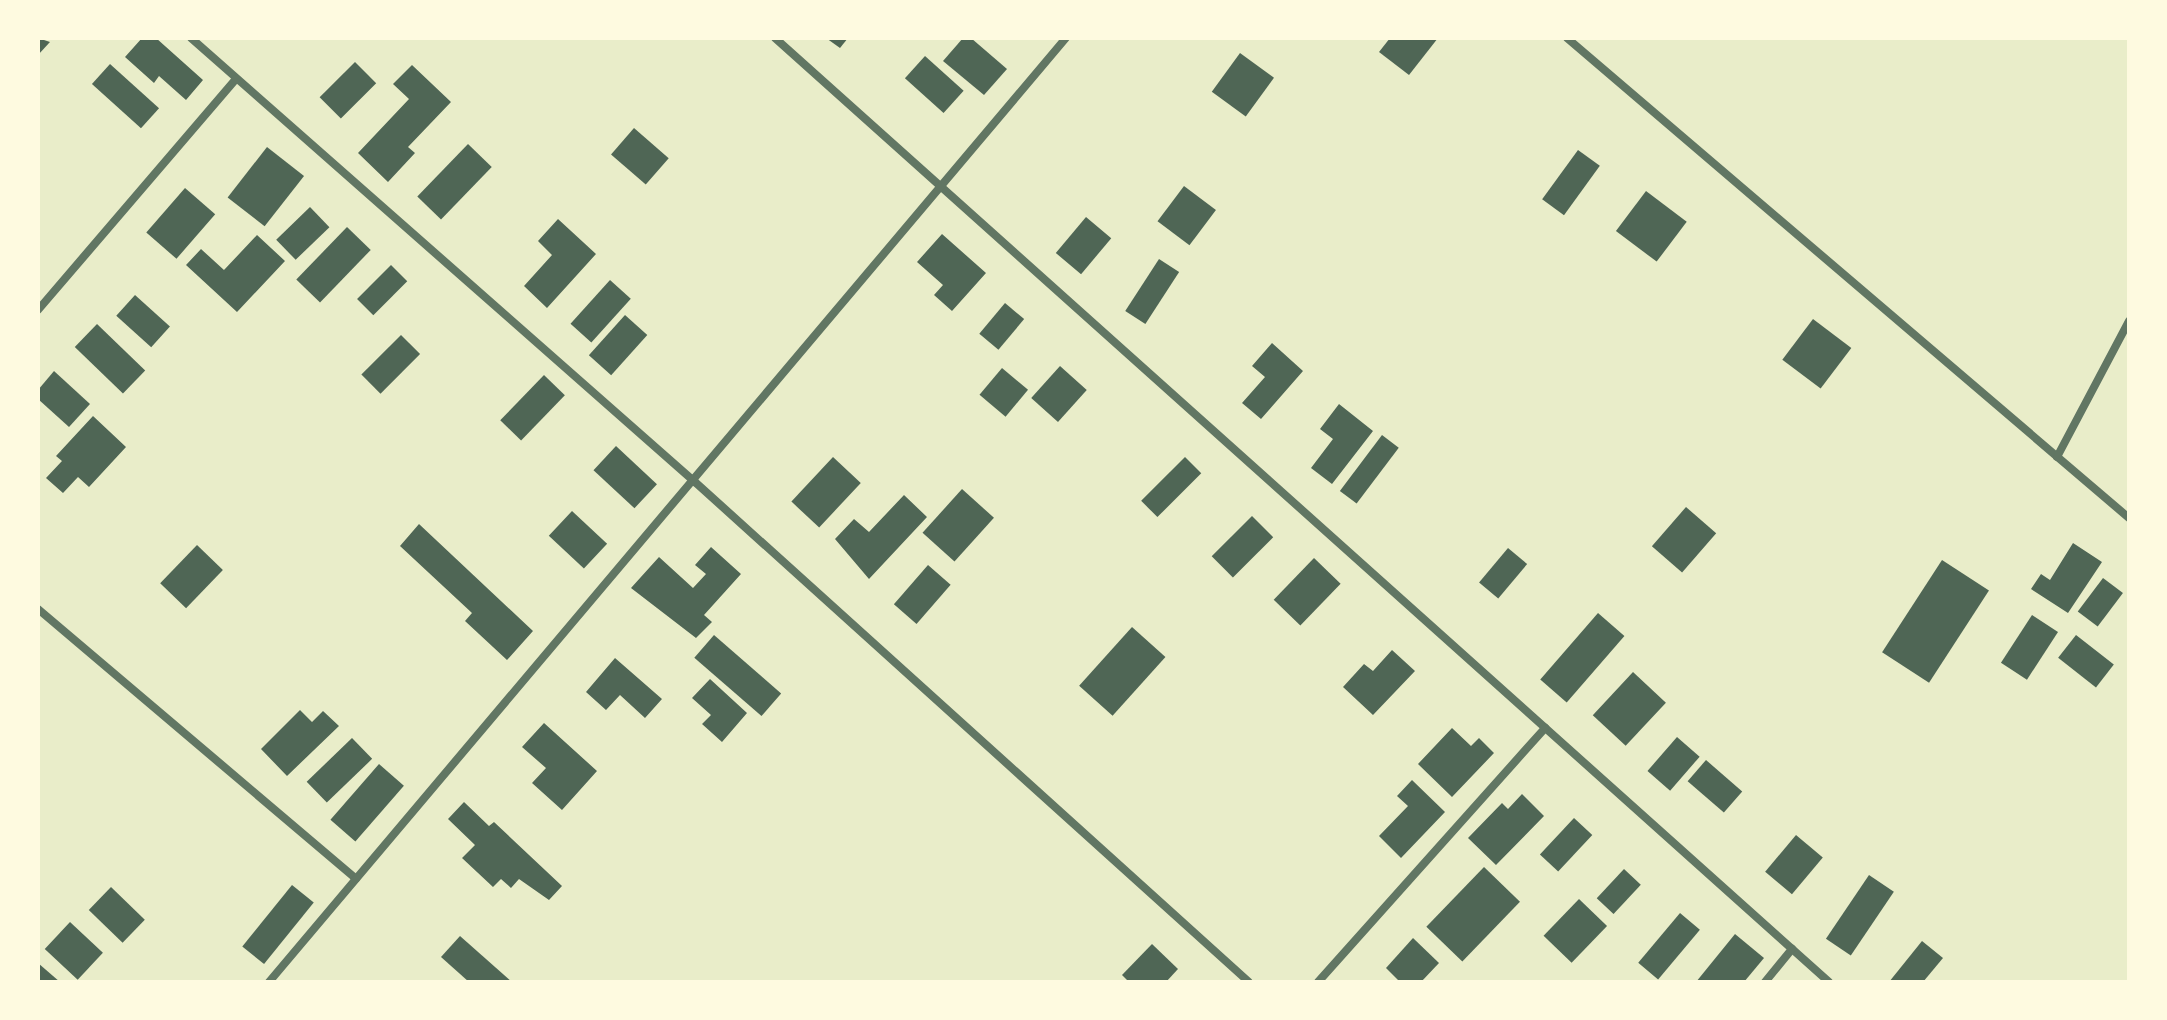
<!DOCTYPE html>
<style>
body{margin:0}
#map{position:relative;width:2167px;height:1020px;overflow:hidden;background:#e9edc9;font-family:Montserrat,sans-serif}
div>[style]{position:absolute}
.building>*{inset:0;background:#4f6655;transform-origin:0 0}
.minor>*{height:8px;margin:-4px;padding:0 4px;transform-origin:4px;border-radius:4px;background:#617663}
span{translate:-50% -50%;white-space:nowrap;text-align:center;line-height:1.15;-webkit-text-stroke:7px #fefae0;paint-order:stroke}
.frame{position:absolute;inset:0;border:40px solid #fefae0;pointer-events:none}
</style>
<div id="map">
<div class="building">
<div style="clip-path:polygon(38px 38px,50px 42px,38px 55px)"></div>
<div style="clip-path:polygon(142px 38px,156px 38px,203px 80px,186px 100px,159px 76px,154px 83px,125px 57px)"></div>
<div style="clip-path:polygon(826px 38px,848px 38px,840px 48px)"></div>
<div style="clip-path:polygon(963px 38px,971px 38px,1007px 69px,984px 95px,943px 61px)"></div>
<div style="clip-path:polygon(1390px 38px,1438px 38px,1409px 75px,1379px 52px)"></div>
<div style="left:1240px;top:53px;width:42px;height:48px;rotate:36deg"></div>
<div style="left:925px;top:56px;width:52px;height:30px;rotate:42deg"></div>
<div style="left:355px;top:62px;width:30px;height:50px;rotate:45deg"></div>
<div style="left:110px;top:64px;width:66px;height:27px;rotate:42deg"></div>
<div style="clip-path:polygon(412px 65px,451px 102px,408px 147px,415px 153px,388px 182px,358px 153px,409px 99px,393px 84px)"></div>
<div style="left:634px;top:128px;width:46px;height:35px;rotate:41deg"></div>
<div style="left:468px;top:144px;width:33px;height:73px;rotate:44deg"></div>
<div style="left:267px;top:147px;width:47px;height:64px;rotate:38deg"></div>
<div style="left:1578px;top:150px;width:27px;height:61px;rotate:36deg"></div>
<div style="left:1184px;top:186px;width:40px;height:44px;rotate:37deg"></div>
<div style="left:185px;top:188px;width:40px;height:59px;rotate:41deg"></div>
<div style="left:1646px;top:191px;width:51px;height:50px;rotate:37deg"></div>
<div style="left:310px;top:207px;width:28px;height:47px;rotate:46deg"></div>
<div style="left:1086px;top:217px;width:33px;height:47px;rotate:40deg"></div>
<div style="clip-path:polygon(558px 219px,596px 254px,547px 308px,524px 286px,552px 255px,538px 241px)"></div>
<div style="left:347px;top:227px;width:33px;height:73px;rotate:44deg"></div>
<div style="clip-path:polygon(942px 234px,986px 273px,952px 311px,934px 295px,943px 285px,917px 262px)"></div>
<div style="clip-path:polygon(257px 235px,285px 261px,237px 312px,186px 265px,201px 249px,224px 270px)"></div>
<div style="left:1159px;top:259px;width:24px;height:62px;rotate:33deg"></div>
<div style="left:391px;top:265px;width:23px;height:48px;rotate:45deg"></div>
<div style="left:610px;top:280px;width:28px;height:59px;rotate:42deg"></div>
<div style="left:135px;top:295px;width:47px;height:28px;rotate:42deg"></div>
<div style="left:1005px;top:303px;width:25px;height:40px;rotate:40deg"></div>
<div style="left:625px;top:315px;width:30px;height:54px;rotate:42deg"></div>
<div style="left:1813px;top:319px;width:48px;height:51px;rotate:37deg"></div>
<div style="left:97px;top:324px;width:67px;height:32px;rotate:44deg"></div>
<div style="left:401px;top:335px;width:27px;height:56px;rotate:45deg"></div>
<div style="clip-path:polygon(1272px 343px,1303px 371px,1261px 419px,1242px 403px,1265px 377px,1252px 366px)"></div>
<div style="left:1060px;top:366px;width:36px;height:43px;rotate:42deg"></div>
<div style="left:1002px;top:368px;width:34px;height:35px;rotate:40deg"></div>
<div style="clip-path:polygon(54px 371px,90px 404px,69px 427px,38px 399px,38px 390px)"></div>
<div style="left:544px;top:375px;width:29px;height:63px;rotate:44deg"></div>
<div style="clip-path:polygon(1339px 404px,1373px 431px,1332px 484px,1311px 468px,1333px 439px,1320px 429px)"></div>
<div style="clip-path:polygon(93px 416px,126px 447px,89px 487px,78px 477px,63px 493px,46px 478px,62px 461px,56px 456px)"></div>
<div style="left:1382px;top:435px;width:21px;height:70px;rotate:37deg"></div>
<div style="left:616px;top:446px;width:56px;height:33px;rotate:43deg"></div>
<div style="left:833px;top:457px;width:38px;height:61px;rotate:43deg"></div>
<div style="left:1185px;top:457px;width:23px;height:62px;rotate:45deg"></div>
<div style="left:962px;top:489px;width:43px;height:59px;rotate:42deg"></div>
<div style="clip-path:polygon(904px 495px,927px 517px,869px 579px,835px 539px,854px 519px,869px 532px)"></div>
<div style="left:1686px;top:507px;width:40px;height:52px;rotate:41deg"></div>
<div style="left:572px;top:511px;width:48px;height:34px;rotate:43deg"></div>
<div style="left:1252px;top:516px;width:30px;height:57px;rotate:45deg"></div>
<div style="clip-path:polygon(419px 524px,533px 631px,507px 660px,465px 621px,472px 613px,400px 546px)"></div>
<div style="clip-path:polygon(2073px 543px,2102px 562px,2068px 613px,2031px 589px,2041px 574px,2050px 580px)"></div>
<div style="left:197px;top:545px;width:36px;height:53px;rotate:44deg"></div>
<div style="clip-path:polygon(711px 547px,741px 574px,704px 615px,712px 622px,696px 638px,631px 588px,659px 557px,693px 588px,706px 574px,695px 565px)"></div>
<div style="left:1508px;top:548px;width:25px;height:45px;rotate:40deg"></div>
<div style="left:1314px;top:558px;width:37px;height:58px;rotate:44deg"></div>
<div style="left:1942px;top:560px;width:56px;height:110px;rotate:33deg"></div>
<div style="left:928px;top:565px;width:30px;height:52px;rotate:41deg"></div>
<div style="left:2103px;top:578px;width:25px;height:42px;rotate:37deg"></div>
<div style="left:1598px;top:613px;width:35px;height:88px;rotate:41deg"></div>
<div style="left:2032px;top:615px;width:31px;height:57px;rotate:33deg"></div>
<div style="left:1132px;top:627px;width:45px;height:79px;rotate:42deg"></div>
<div style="left:714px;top:635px;width:89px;height:30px;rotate:41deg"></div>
<div style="left:2076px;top:635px;width:48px;height:29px;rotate:38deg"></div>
<div style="clip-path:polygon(1392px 650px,1415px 671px,1373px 715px,1343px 687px,1364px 664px,1373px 671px)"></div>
<div style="clip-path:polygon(615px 658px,662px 699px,645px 718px,620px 695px,606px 710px,586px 692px)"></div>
<div style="left:1633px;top:672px;width:45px;height:59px;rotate:43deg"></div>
<div style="clip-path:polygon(710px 679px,747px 713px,722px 742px,702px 724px,711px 715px,692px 698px)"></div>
<div style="clip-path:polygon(300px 710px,312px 722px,323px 711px,339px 726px,287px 776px,261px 749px)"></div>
<div style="clip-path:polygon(544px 723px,597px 771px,562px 810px,532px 783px,546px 768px,522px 747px)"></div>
<div style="clip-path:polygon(1452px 728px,1471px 746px,1479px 738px,1494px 753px,1452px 797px,1418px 764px)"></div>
<div style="left:1677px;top:737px;width:30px;height:45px;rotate:41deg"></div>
<div style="left:352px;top:738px;width:29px;height:63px;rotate:46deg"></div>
<div style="left:1706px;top:760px;width:48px;height:28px;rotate:41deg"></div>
<div style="left:379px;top:764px;width:33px;height:74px;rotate:41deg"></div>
<div style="clip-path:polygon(1412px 780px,1445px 812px,1401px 858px,1379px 836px,1408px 806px,1397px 796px)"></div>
<div style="clip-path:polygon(1522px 794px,1544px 816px,1496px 865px,1468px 838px,1502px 803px,1508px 809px)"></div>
<div style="clip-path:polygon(464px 802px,489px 826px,494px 822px,562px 886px,549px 900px,519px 879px,511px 888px,501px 879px,493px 887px,462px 858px,475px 845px,448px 819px)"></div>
<div style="left:1574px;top:818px;width:25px;height:50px;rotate:43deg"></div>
<div style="left:1796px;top:835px;width:35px;height:48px;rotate:40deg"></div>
<div style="left:1484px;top:867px;width:50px;height:83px;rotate:44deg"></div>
<div style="left:1624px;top:869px;width:23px;height:40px;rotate:43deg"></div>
<div style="left:1869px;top:875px;width:30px;height:77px;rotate:34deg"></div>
<div style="left:292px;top:885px;width:28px;height:79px;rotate:39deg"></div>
<div style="left:111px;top:887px;width:47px;height:32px;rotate:44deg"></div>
<div style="left:1579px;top:899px;width:39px;height:51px;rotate:44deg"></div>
<div style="left:1680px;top:913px;width:26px;height:65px;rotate:40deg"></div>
<div style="left:70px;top:922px;width:45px;height:37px;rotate:43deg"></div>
<div style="clip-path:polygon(1735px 934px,1764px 958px,1744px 982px,1696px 982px)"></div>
<div style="clip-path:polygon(460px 936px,512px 982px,469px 982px,441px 957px)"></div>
<div style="clip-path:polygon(1413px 938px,1439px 963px,1421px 982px,1400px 982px,1386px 968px)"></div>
<div style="clip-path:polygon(1922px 941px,1943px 958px,1923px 982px,1889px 982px)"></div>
<div style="clip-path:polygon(1152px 944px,1178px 969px,1166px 982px,1129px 982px,1122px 975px)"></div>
<div style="clip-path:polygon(38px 963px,60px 982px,38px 982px)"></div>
</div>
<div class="minor">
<div style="left:191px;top:38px;width:672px;rotate:41.38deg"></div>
<div style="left:695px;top:482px;width:746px;rotate:42.07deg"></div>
<div style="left:775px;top:38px;width:1415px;rotate:41.85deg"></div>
<div style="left:1567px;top:38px;width:739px;rotate:40.5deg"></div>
<div style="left:38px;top:310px;width:304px;rotate:-49.4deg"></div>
<div style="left:2057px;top:457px;width:154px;rotate:-62.1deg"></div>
<div style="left:38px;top:609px;width:417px;rotate:40.3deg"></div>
<div style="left:269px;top:982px;width:1235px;rotate:-49.83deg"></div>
<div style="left:1318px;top:982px;width:341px;rotate:-48.2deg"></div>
<div style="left:1765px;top:982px;width:43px;rotate:-50.7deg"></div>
</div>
<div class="frame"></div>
</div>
